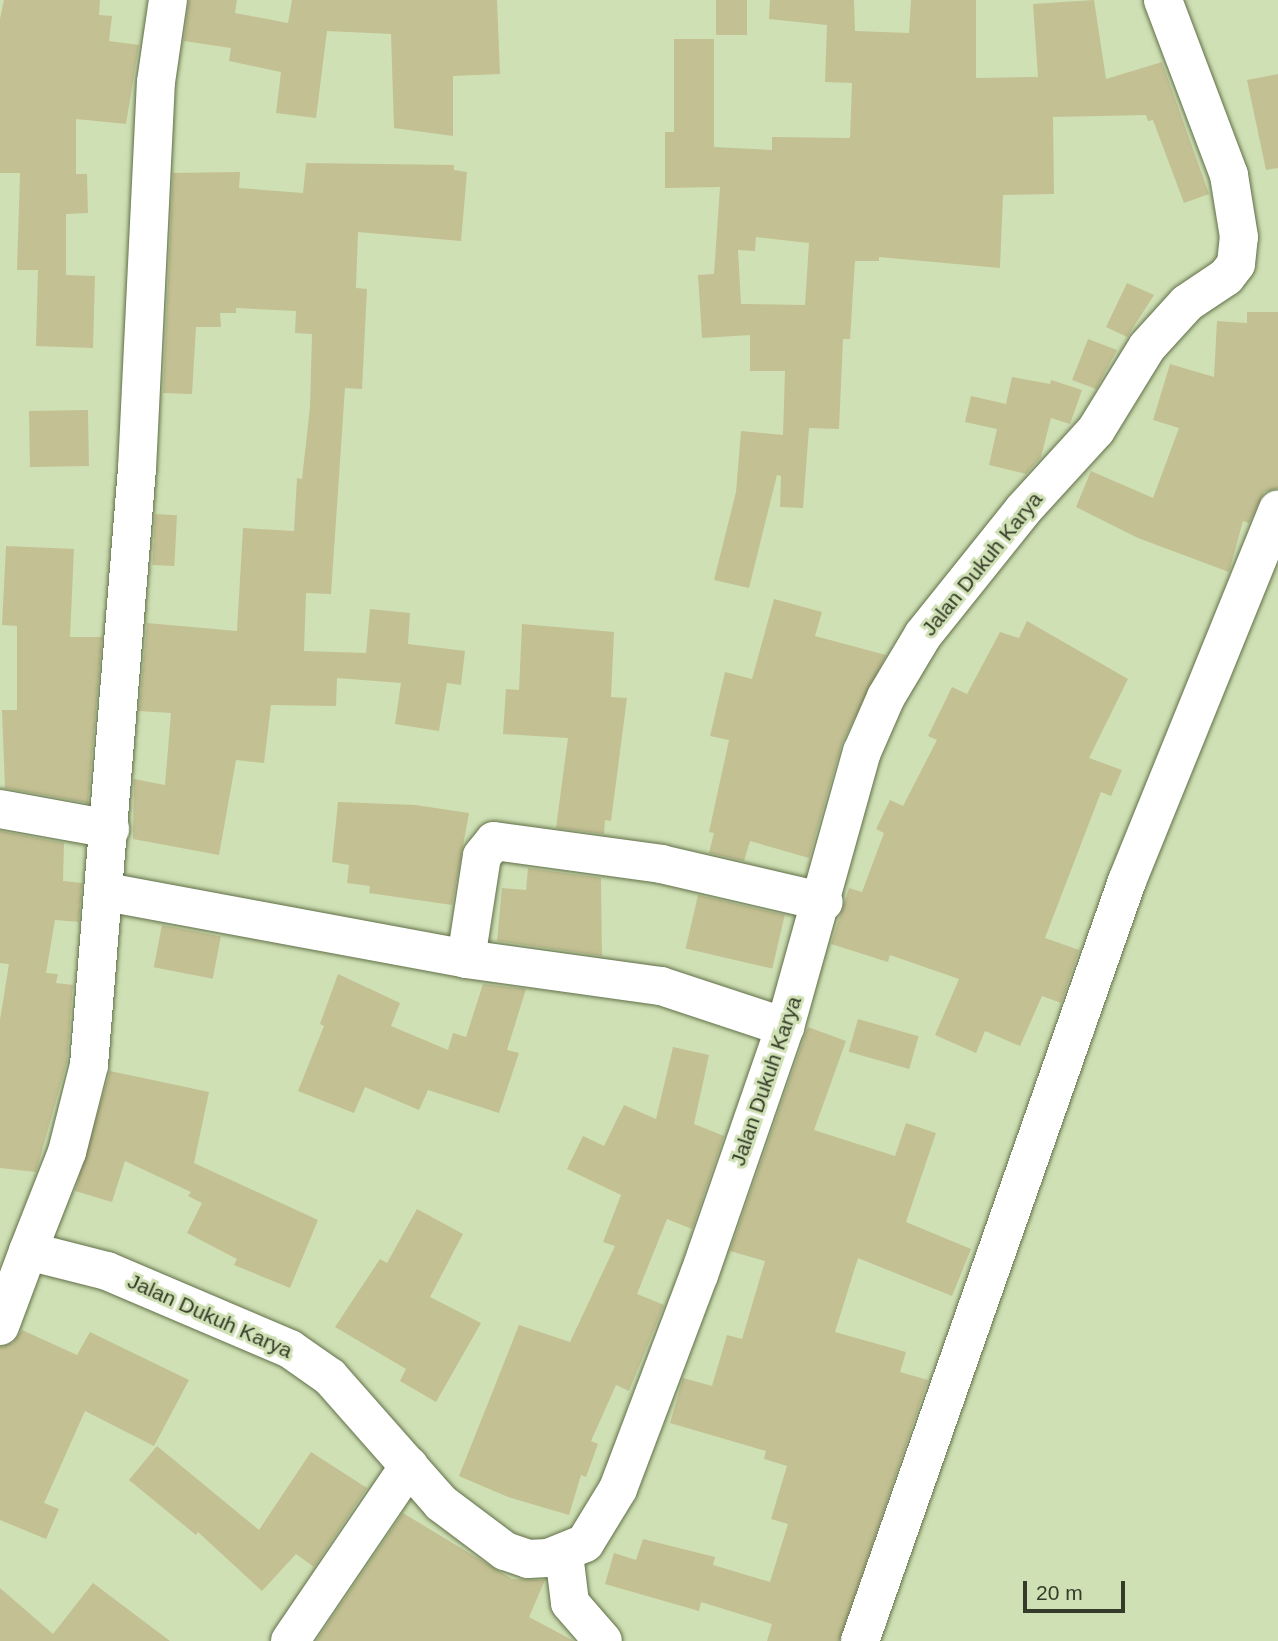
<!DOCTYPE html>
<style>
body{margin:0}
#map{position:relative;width:1278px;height:1641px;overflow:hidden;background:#cfe0b4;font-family:Helvetica,sans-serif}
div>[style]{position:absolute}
.building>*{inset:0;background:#c3c093;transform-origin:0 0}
.roads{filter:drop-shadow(0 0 2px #616f48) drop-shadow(0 0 2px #616f48)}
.minor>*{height:38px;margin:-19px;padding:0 19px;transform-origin:19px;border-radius:19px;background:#fff}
span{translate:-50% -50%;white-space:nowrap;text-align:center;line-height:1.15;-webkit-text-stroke:6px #cfe0b4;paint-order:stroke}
.street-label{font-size:21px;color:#343b29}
.scale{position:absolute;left:1023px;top:1581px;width:102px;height:32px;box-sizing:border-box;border:4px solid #343b29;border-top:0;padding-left:9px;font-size:21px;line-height:24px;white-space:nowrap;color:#343b29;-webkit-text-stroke:5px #cfe0b4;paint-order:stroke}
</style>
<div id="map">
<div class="building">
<div style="clip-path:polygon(4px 0,100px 0,99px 15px,112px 16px,109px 41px,139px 45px,126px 124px,76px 119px,76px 174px,87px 174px,88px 213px,66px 214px,66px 275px,95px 276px,93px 348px,36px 346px,38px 270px,17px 270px,20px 173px,0 173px,0 19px)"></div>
<div style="clip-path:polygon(189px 0,237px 0,235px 13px,288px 23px,292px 0,497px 0,500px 74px,453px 76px,453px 136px,394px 128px,391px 34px,327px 31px,316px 118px,276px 113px,281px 72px,229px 61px,231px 48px,184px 41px)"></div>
<div style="left:716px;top:0;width:31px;height:35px"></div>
<div style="clip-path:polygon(evenodd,770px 0,854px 0,855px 31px,909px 33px,911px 0,976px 0,976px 78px,1038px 77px,1033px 4px,1094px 0,1106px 79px,1162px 62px,1209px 194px,1184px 203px,1153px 120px,1148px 121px,1146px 115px,1053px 117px,1054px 194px,1003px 195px,1000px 268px,879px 257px,879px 261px,855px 261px,850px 339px,843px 339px,839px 429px,809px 428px,803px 508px,780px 507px,781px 476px,777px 475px,749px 588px,714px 580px,736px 492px,741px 431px,783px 435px,785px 371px,750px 371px,750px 335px,702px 338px,698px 275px,714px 274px,720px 187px,665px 188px,665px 132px,674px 132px,674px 39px,714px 39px,714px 147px,772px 150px,772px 137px,850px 138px,852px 83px,825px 82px,827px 25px,769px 19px,770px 0,756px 237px,809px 243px,805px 305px,741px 304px,738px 250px,755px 251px,756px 237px)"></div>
<div style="clip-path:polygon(1278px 74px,1278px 168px,1266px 170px,1247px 80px)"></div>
<div style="clip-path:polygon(306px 163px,454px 165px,454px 170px,467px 172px,461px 241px,358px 232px,356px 288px,367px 289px,362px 389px,345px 388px,331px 594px,306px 593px,304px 651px,366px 653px,370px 609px,410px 613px,408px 644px,465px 651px,461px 685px,447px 683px,439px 731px,395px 724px,401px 683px,337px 678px,336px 706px,271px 705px,264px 763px,236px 760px,219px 855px,133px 839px,134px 779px,165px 785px,171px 713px,139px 711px,147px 623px,237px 631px,243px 528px,294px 531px,297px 478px,302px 479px,310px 407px,312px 334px,295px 333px,296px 311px,236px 308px,236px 313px,220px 313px,221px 327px,196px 327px,192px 394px,163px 393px,173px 173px,240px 172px,239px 188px,303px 193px)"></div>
<div style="clip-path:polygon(1127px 283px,1154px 295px,1127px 337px,1106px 327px)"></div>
<div style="clip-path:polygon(1247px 312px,1278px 312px,1278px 488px,1264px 492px,1249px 523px,1243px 521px,1229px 572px,1138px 538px,1076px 507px,1091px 471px,1153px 498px,1179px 428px,1153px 420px,1170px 364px,1214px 377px,1217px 321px,1247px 323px)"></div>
<div style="clip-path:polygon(1088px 339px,1117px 350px,1096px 389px,1072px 380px)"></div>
<div style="clip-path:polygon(1012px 377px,1050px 384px,1051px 380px,1082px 390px,1070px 424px,1051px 418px,1041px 457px,1026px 474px,989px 465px,997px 429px,965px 422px,971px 396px,1006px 404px)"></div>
<div style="left:88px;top:410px;width:56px;height:59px;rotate:89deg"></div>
<div style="left:155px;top:514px;width:22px;height:51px;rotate:3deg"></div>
<div style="clip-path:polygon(6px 546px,74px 549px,70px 637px,102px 637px,88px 803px,5px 788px,2px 710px,17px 710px,17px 626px,2px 625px)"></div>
<div style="clip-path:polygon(774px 599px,822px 612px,815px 636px,886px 655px,842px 743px,809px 858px,750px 841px,744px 861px,709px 853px,714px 833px,709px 832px,729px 740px,710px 736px,725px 672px,752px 679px)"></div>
<div style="clip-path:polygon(1027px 621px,1128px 679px,1089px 758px,1122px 770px,1111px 796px,1101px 792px,1045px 938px,1079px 950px,1061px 1003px,1042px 996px,1020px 1046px,985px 1031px,976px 1053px,935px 1035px,959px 979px,890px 955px,888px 962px,831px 944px,849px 888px,862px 892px,884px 833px,876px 829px,890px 800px,903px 806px,937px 740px,928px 736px,952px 687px,967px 694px,1000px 632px,1019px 638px)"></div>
<div style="clip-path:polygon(522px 624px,614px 632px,611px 697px,627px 698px,611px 821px,605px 820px,604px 834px,556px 828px,568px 738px,503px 734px,506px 689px,519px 690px)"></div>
<div style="clip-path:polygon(338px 802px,415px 805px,469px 813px,452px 905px,369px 893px,370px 886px,347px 883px,349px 865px,332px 862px)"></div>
<div style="clip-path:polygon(0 831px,64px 843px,63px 881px,82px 883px,79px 922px,55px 920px,46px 973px,58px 974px,56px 983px,73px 985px,67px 1062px,36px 1172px,0 1168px,0 1020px,9px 964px,0 963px)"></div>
<div style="clip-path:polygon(528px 868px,601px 878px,602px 956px,497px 941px,502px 888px,526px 890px)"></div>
<div style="left:698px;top:895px;width:89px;height:55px;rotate:13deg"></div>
<div style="left:162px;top:925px;width:60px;height:43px;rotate:11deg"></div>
<div style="clip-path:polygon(338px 974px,400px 1003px,391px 1026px,448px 1050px,453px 1033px,466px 1037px,483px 984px,526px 989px,507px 1050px,519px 1053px,499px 1113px,428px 1090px,419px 1110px,365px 1087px,354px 1113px,298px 1091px,324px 1026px,320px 1024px)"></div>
<div style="left:858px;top:1019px;width:63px;height:34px;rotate:16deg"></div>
<div style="clip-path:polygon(808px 1027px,846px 1041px,814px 1130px,895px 1156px,906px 1123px,936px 1133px,906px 1222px,971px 1249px,952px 1296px,858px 1258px,835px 1332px,906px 1352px,900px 1372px,928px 1380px,839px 1641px,767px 1641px,772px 1624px,701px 1602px,699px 1611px,605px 1584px,614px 1553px,636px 1560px,643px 1539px,715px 1557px,713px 1565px,770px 1582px,788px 1524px,771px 1519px,787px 1466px,764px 1459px,766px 1451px,670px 1423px,683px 1378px,712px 1386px,727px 1335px,742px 1339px,765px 1261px,730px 1251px)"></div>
<div style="clip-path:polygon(673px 1047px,709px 1055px,694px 1124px,724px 1136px,692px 1229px,667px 1219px,637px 1294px,664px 1305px,629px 1391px,616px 1385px,591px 1441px,598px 1444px,586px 1477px,581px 1475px,569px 1515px,508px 1497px,459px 1476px,519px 1325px,570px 1342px,615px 1246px,603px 1242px,621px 1195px,567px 1169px,583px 1136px,604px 1146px,624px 1105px,656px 1119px)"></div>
<div style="clip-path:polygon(110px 1071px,209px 1092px,194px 1163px,318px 1220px,290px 1288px,234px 1265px,237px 1259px,187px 1233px,202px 1203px,188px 1196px,191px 1192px,125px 1161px,112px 1202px,75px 1191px)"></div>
<div style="clip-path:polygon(417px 1209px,463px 1234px,430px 1297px,481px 1323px,436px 1402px,400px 1381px,406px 1369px,335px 1327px,380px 1259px,387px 1263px)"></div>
<div style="clip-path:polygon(22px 1330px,77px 1355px,90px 1332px,189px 1380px,154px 1446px,85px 1411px,44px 1503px,59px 1509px,46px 1539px,0 1520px,0 1347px,13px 1343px)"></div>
<div style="clip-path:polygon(157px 1446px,259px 1530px,311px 1452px,367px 1488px,314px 1567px,296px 1554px,262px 1591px,198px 1532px,196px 1535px,129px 1480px)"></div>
<div style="clip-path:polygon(403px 1513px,512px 1579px,545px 1580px,529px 1617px,574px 1641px,316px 1641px)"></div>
<div style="clip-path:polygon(93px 1583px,170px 1641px,0 1641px,0 1588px,53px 1634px)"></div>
</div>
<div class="roads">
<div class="minor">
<div style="left:0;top:809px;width:112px;rotate:10.3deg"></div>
<div style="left:106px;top:892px;width:366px;rotate:10.5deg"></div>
<div style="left:466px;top:959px;width:197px;rotate:7.9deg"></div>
<div style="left:661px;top:986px;width:131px;rotate:18.3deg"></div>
<div style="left:466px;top:959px;width:104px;rotate:-81.2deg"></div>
<div style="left:482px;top:856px;width:19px;rotate:-51deg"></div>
<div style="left:494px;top:841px;width:169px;rotate:7.8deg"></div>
<div style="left:661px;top:864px;width:167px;rotate:13.1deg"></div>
<div style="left:28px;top:1251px;width:106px;rotate:-68.5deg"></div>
<div style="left:67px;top:1152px;width:90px;rotate:-75.8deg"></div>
<div style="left:89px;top:1065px;width:598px;rotate:-85.4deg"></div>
<div style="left:137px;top:469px;width:387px;rotate:-87.2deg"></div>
<div style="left:156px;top:82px;width:83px;rotate:-81.7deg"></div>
<div style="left:0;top:1326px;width:80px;rotate:-69.5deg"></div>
<div style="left:28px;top:1251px;width:81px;rotate:14.2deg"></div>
<div style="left:107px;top:1271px;width:199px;rotate:23.1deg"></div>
<div style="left:290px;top:1349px;width:49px;rotate:35deg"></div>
<div style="left:330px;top:1377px;width:168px;rotate:48.6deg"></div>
<div style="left:441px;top:1503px;width:80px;rotate:36.9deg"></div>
<div style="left:505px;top:1551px;width:24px;rotate:19deg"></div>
<div style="left:528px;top:1559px;width:20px;rotate:-3deg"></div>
<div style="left:548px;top:1558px;width:40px;rotate:-22deg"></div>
<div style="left:585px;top:1543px;width:63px;rotate:-58.6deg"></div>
<div style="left:618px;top:1489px;width:229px;rotate:-69.3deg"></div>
<div style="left:699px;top:1275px;width:262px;rotate:-70.9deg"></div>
<div style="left:785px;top:1027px;width:286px;rotate:-74.4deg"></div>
<div style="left:862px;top:752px;width:60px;rotate:-66.4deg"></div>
<div style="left:886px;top:697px;width:72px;rotate:-59.2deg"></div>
<div style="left:923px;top:635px;width:160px;rotate:-51.3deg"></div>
<div style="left:1023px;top:510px;width:108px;rotate:-47.6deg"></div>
<div style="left:1096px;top:430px;width:97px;rotate:-58.4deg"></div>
<div style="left:1147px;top:347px;width:59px;rotate:-47.7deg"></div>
<div style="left:1187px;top:303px;width:47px;rotate:-33.7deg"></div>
<div style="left:1226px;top:277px;width:16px;rotate:-52deg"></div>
<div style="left:1236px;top:264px;width:27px;rotate:-84deg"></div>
<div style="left:1239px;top:237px;width:63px;rotate:-99.2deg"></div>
<div style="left:1229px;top:175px;width:187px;rotate:-110.7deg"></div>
<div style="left:564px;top:1554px;width:49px;rotate:83deg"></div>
<div style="left:570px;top:1603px;width:50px;rotate:49deg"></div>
<div style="left:290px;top:1641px;width:212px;rotate:-55.8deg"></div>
<div style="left:860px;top:1641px;width:806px;rotate:-70.64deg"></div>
<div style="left:1127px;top:881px;width:401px;rotate:-67.9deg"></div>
</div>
</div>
<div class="street-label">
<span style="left:982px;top:564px;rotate:-51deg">Jalan Dukuh Karya</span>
<span style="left:766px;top:1081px;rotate:-71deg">Jalan Dukuh Karya</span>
<span style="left:210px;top:1316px;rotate:24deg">Jalan Dukuh Karya</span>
</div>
<div class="scale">20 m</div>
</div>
